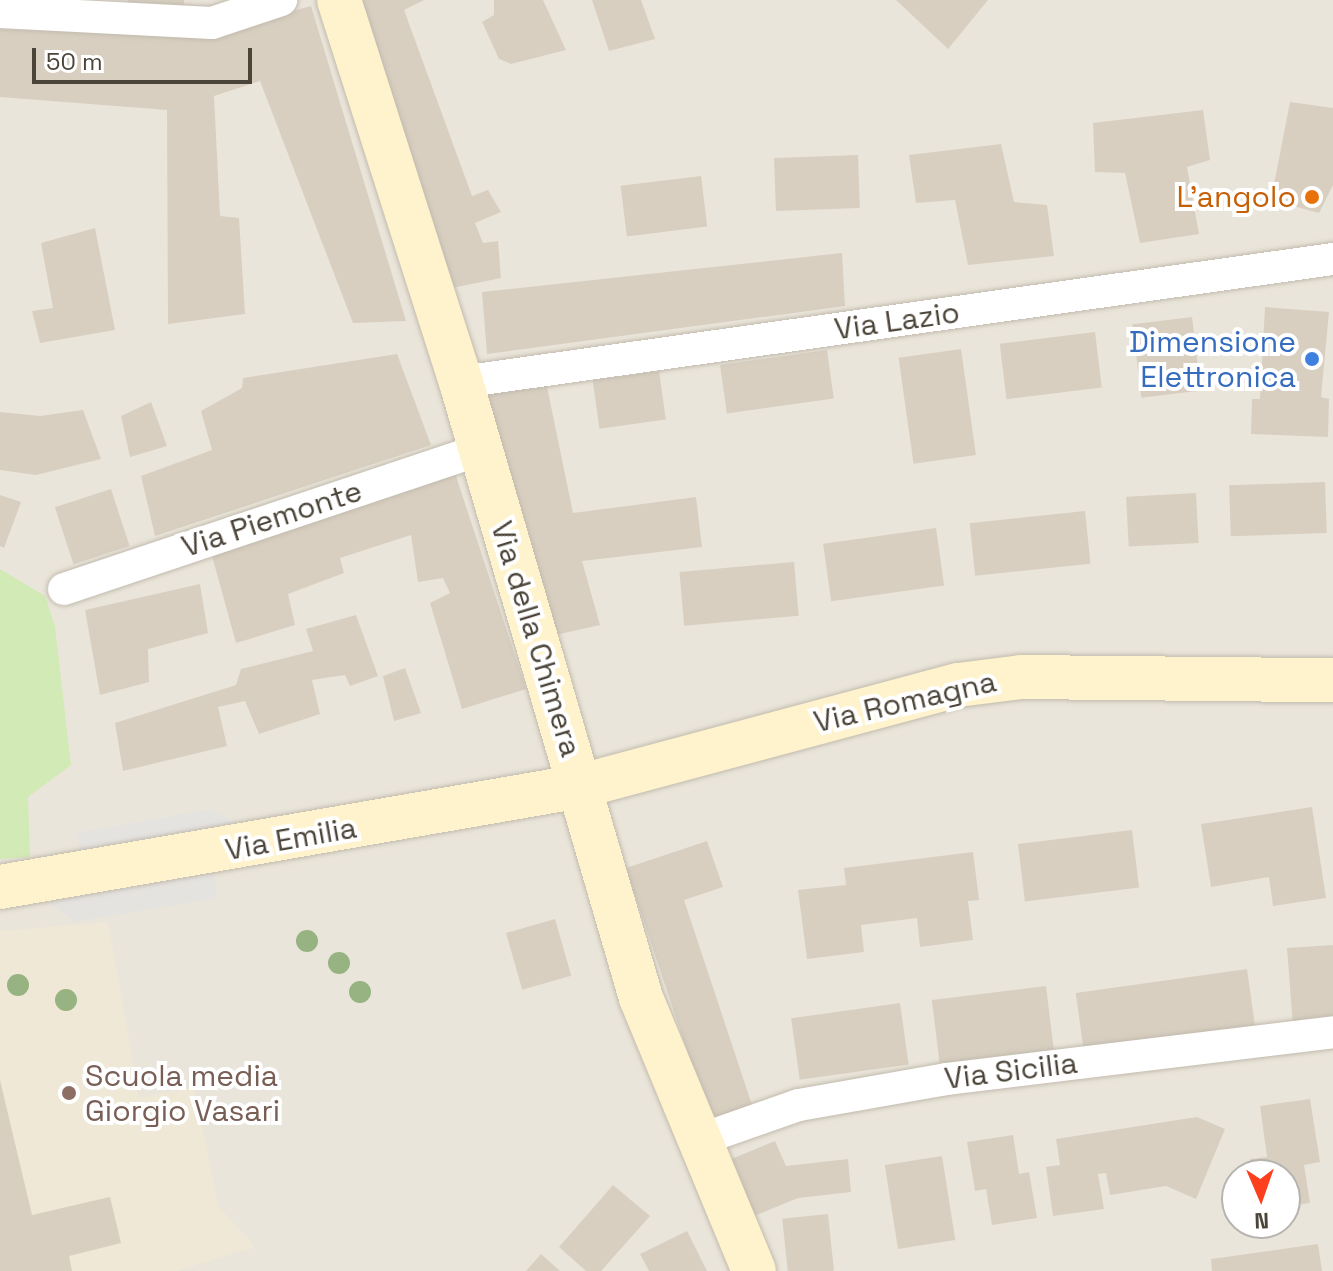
<!DOCTYPE html>
<style>
body{margin:0}
#map{position:relative;width:1333px;height:1271px;overflow:hidden;background:#f6f3ec;font-family:"Space Grotesk",sans-serif}
div>[style]{position:absolute}
.residential>*{inset:0;background:#eae5da}
.education>*{inset:0;background:#efe8d6}
.green>*{inset:0;background:#d2eab5}
.parking>*{inset:0;background:#e5e3e0}
.building>*{inset:0;background:#d8cfc1;transform-origin:0 0}
.roads{filter:drop-shadow(0 0 2px #c2bbae) drop-shadow(0 0 2px #c2bbae)}
.street>*{height:32px;margin:-16px;padding:0 16px;transform-origin:16px;border-radius:16px;background:#fff}
.secondary>*{height:44px;margin:-22px;padding:0 22px;transform-origin:22px;border-radius:22px;background:#fff3cd}
.trees>*{width:22px;height:22px;margin:-11px;border-radius:50%;background:#97b381}
.dots>*{width:22px;height:22px;translate:-50% -50%;box-sizing:border-box;border:4px solid #fff;border-radius:50%}
span{translate:-50% -50%;white-space:nowrap;text-align:center;line-height:1.15;-webkit-text-stroke:8px #fff;paint-order:stroke}
.food-label{font-size:30px;color:#c56008}
.right{translate:-100% -50%;text-align:right}
.street-label{font-size:30px;color:#4b4439}
.shop-label{font-size:30px;color:#366cbe}
.education-label{font-size:30px;color:#785e54}
.left{translate:0 -50%;text-align:left}
.north{position:absolute;left:1221px;top:1159px;width:80px;height:80px;box-sizing:border-box;background:#fff;border:2px solid #b7b4b0;border-radius:50%;rotate:178deg;font-size:22px;font-weight:700;line-height:32px;text-align:center;color:#4b4439}
.north::after{content:'';display:block;margin:auto;width:28px;height:36px;background:#fc3f1d;clip-path:polygon(50% 0,100% 100%,50% 72%,0 100%)}
.scale{position:absolute;left:32px;top:48px;width:220px;height:36px;box-sizing:border-box;border:4px solid #4b4439;border-top:0;padding-left:10px;font-size:24px;line-height:28px;white-space:nowrap;color:#4b4439;-webkit-text-stroke:6px #fff;paint-order:stroke}
</style>
<div id="map">
<div class="residential">
<div style="clip-path:polygon(evenodd,0 0,1333px 0,1333px 1271px,0 1271px,0 0,1237px 1175px,1285px 1175px,1285px 1223px,1237px 1223px,1237px 1175px)"></div>
</div>
<div class="education">
<div style="clip-path:polygon(108px 922px,139px 1098px,194px 1087px,218px 1206px,255px 1247px,176px 1271px,0 1271px,0 931px)"></div>
</div>
<div class="green">
<div style="clip-path:polygon(0 569px,45px 596px,55px 627px,71px 765px,28px 797px,30px 857px,0 859px)"></div>
</div>
<div class="parking">
<div style="clip-path:polygon(210px 809px,246px 828px,80px 854px,77px 833px)"></div>
<div style="clip-path:polygon(214px 872px,217px 898px,75px 922px,48px 900px)"></div>
</div>
<div class="building">
<div style="clip-path:polygon(128px 0,184px 0,184px 5px,128px 2px)"></div>
<div style="clip-path:polygon(346px 0,424px 0,404px 10px,472px 196px,488px 190px,501px 212px,475px 223px,483px 243px,498px 241px,501px 278px,442px 290px)"></div>
<div style="clip-path:polygon(494px 0,543px 0,566px 50px,511px 64px,499px 59px,482px 22px,494px 15px)"></div>
<div style="clip-path:polygon(592px 0,641px 0,655px 39px,609px 51px)"></div>
<div style="clip-path:polygon(896px 0,988px 0,948px 49px)"></div>
<div style="clip-path:polygon(311px 6px,406px 321px,353px 323px,260px 81px,214px 96px,220px 216px,239px 218px,245px 314px,168px 324px,167px 110px,0 97px,0 29px,204px 36px)"></div>
<div style="clip-path:polygon(1290px 102px,1333px 108px,1333px 185px,1319px 213px,1271px 200px)"></div>
<div style="clip-path:polygon(1203px 110px,1210px 160px,1187px 167px,1199px 234px,1140px 243px,1125px 173px,1095px 172px,1093px 123px)"></div>
<div style="clip-path:polygon(1001px 144px,1014px 202px,1047px 205px,1054px 256px,968px 265px,955px 200px,916px 203px,909px 155px)"></div>
<div style="left:858px;top:155px;width:53px;height:84px;rotate:88deg"></div>
<div style="left:701px;top:176px;width:51px;height:81px;rotate:83deg"></div>
<div style="clip-path:polygon(95px 228px,115px 330px,40px 343px,32px 311px,53px 308px,41px 243px)"></div>
<div style="clip-path:polygon(842px 253px,845px 306px,487px 354px,482px 292px)"></div>
<div style="clip-path:polygon(1265px 307px,1329px 312px,1321px 397px,1329px 399px,1328px 437px,1251px 434px,1252px 399px,1260px 399px)"></div>
<div style="left:1192px;top:317px;width:74px;height:60px;rotate:83deg"></div>
<div style="left:1095px;top:332px;width:56px;height:96px;rotate:83deg"></div>
<div style="left:961px;top:349px;width:107px;height:63px;rotate:82deg"></div>
<div style="left:827px;top:350px;width:49px;height:108px;rotate:82deg"></div>
<div style="clip-path:polygon(397px 354px,431px 445px,155px 536px,141px 476px,212px 450px,201px 411px,242px 388px,243px 378px)"></div>
<div style="left:659px;top:371px;width:49px;height:67px;rotate:82deg"></div>
<div style="clip-path:polygon(546px 382px,573px 513px,696px 497px,702px 547px,582px 561px,600px 625px,546px 637px,476px 391px)"></div>
<div style="clip-path:polygon(151px 402px,167px 446px,130px 457px,121px 416px)"></div>
<div style="clip-path:polygon(83px 410px,101px 459px,36px 475px,0 470px,0 412px,40px 416px)"></div>
<div style="clip-path:polygon(455px 473px,526px 689px,462px 709px,430px 603px,450px 593px,443px 578px,418px 582px,411px 535px,340px 558px,344px 573px,288px 594px,295px 625px,236px 643px,212px 556px)"></div>
<div style="left:1325px;top:482px;width:51px;height:96px;rotate:88deg"></div>
<div style="left:111px;top:489px;width:60px;height:59px;rotate:72deg"></div>
<div style="left:1196px;top:493px;width:50px;height:70px;rotate:87deg"></div>
<div style="clip-path:polygon(0 495px,21px 502px,4px 548px,0 546px)"></div>
<div style="left:1085px;top:511px;width:53px;height:116px;rotate:84deg"></div>
<div style="left:936px;top:528px;width:58px;height:114px;rotate:82deg"></div>
<div style="left:794px;top:562px;width:54px;height:115px;rotate:85deg"></div>
<div style="clip-path:polygon(200px 584px,208px 633px,148px 649px,149px 682px,100px 695px,85px 610px)"></div>
<div style="clip-path:polygon(356px 615px,378px 676px,350px 686px,345px 675px,312px 680px,320px 714px,259px 734px,245px 701px,218px 707px,227px 746px,123px 771px,115px 723px,236px 685px,241px 669px,313px 651px,306px 629px)"></div>
<div style="clip-path:polygon(405px 668px,421px 713px,394px 721px,383px 676px)"></div>
<div style="clip-path:polygon(1312px 807px,1326px 898px,1273px 906px,1269px 877px,1211px 887px,1201px 824px)"></div>
<div style="left:1132px;top:830px;width:58px;height:115px;rotate:83deg"></div>
<div style="clip-path:polygon(707px 841px,723px 887px,684px 900px,752px 1105px,710px 1119px,626px 868px)"></div>
<div style="clip-path:polygon(973px 852px,979px 900px,968px 901px,973px 940px,920px 947px,917px 918px,861px 925px,864px 952px,807px 959px,798px 890px,846px 885px,844px 868px)"></div>
<div style="left:555px;top:919px;width:59px;height:51px;rotate:74deg"></div>
<div style="clip-path:polygon(1333px 945px,1333px 1022px,1293px 1026px,1287px 948px)"></div>
<div style="left:1247px;top:969px;width:57px;height:173px;rotate:82deg"></div>
<div style="left:1046px;top:986px;width:64px;height:115px;rotate:83deg"></div>
<div style="left:900px;top:1003px;width:62px;height:110px;rotate:82deg"></div>
<div style="clip-path:polygon(0 1080px,32px 1215px,110px 1197px,121px 1243px,69px 1256px,72px 1271px,0 1271px)"></div>
<div style="clip-path:polygon(1310px 1099px,1320px 1162px,1304px 1165px,1310px 1203px,1285px 1207px,1285px 1175px,1252px 1175px,1250px 1159px,1267px 1157px,1260px 1106px)"></div>
<div style="clip-path:polygon(1197px 1117px,1225px 1129px,1196px 1199px,1166px 1186px,1110px 1195px,1106px 1173px,1098px 1174px,1104px 1209px,1053px 1216px,1046px 1167px,1060px 1165px,1056px 1139px)"></div>
<div style="clip-path:polygon(1013px 1135px,1019px 1174px,1029px 1172px,1037px 1218px,992px 1225px,986px 1189px,975px 1191px,967px 1142px)"></div>
<div style="clip-path:polygon(775px 1141px,786px 1166px,848px 1159px,851px 1192px,798px 1198px,754px 1216px,729px 1160px)"></div>
<div style="left:942px;top:1156px;width:85px;height:58px;rotate:81deg"></div>
<div style="clip-path:polygon(613px 1185px,650px 1216px,601px 1271px,586px 1271px,559px 1247px)"></div>
<div style="left:828px;top:1214px;width:57px;height:46px;rotate:84deg"></div>
<div style="clip-path:polygon(687px 1231px,707px 1271px,649px 1271px,640px 1254px)"></div>
<div style="clip-path:polygon(1318px 1244px,1322px 1271px,1212px 1271px,1211px 1259px)"></div>
<div style="clip-path:polygon(541px 1254px,560px 1271px,526px 1271px)"></div>
</div>
<div class="roads">
<div class="street">
<div style="left:0;top:12px;width:212px;rotate:3deg"></div>
<div style="left:212px;top:23px;width:73px;rotate:-18.4deg"></div>
<div style="left:461px;top:382px;width:881px;rotate:-8.03deg"></div>
<div style="left:64px;top:589px;width:439px;rotate:-18.5deg"></div>
<div style="left:696px;top:1141px;width:109px;rotate:-19.3deg"></div>
<div style="left:799px;top:1105px;width:150px;rotate:-10deg"></div>
<div style="left:947px;top:1079px;width:389px;rotate:-6.9deg"></div>
</div>
<div class="secondary">
<div style="left:339px;top:0;width:401px;rotate:72.3deg"></div>
<div style="left:461px;top:382px;width:642px;rotate:73.71deg"></div>
<div style="left:641px;top:998px;width:295px;rotate:67.5deg"></div>
<div style="left:0;top:887px;width:590px;rotate:-9.86deg"></div>
<div style="left:581px;top:786px;width:390px;rotate:-15deg"></div>
<div style="left:958px;top:685px;width:64px;rotate:-7.2deg"></div>
<div style="left:1021px;top:677px;width:312px;rotate:0.6deg"></div>
</div>
</div>
<div class="trees">
<div style="left:307px;top:941px"></div>
<div style="left:339px;top:963px"></div>
<div style="left:18px;top:985px"></div>
<div style="left:360px;top:992px"></div>
<div style="left:66px;top:1000px"></div>
</div>
<div class="dots">
<div style="left:1312px;top:197px;background:#e8710a"></div>
<div style="left:1312px;top:359px;background:#3f7fe0"></div>
<div style="left:69px;top:1093px;background:#8d6e63"></div>
</div>
<div class="food-label">
<span class="right" style="left:1296px;top:197px">L'angolo</span>
</div>
<div class="street-label">
<span style="left:897px;top:321px;rotate:-8deg">Via Lazio</span>
<span style="left:272px;top:519px;rotate:-18deg">Via Piemonte</span>
<span style="left:536px;top:639px;rotate:73deg">Via della Chimera</span>
<span style="left:905px;top:702px;rotate:-13deg">Via Romagna</span>
<span style="left:291px;top:839px;rotate:-10deg">Via Emilia</span>
<span style="left:1011px;top:1071px;rotate:-7deg">Via Sicilia</span>
</div>
<div class="shop-label">
<span class="right" style="left:1296px;top:359px">Dimensione<br>Elettronica</span>
</div>
<div class="education-label">
<span class="left" style="left:85px;top:1093px">Scuola media<br>Giorgio Vasari</span>
</div>
<div class="north">N</div>
<div class="scale">50 m</div>
</div>
